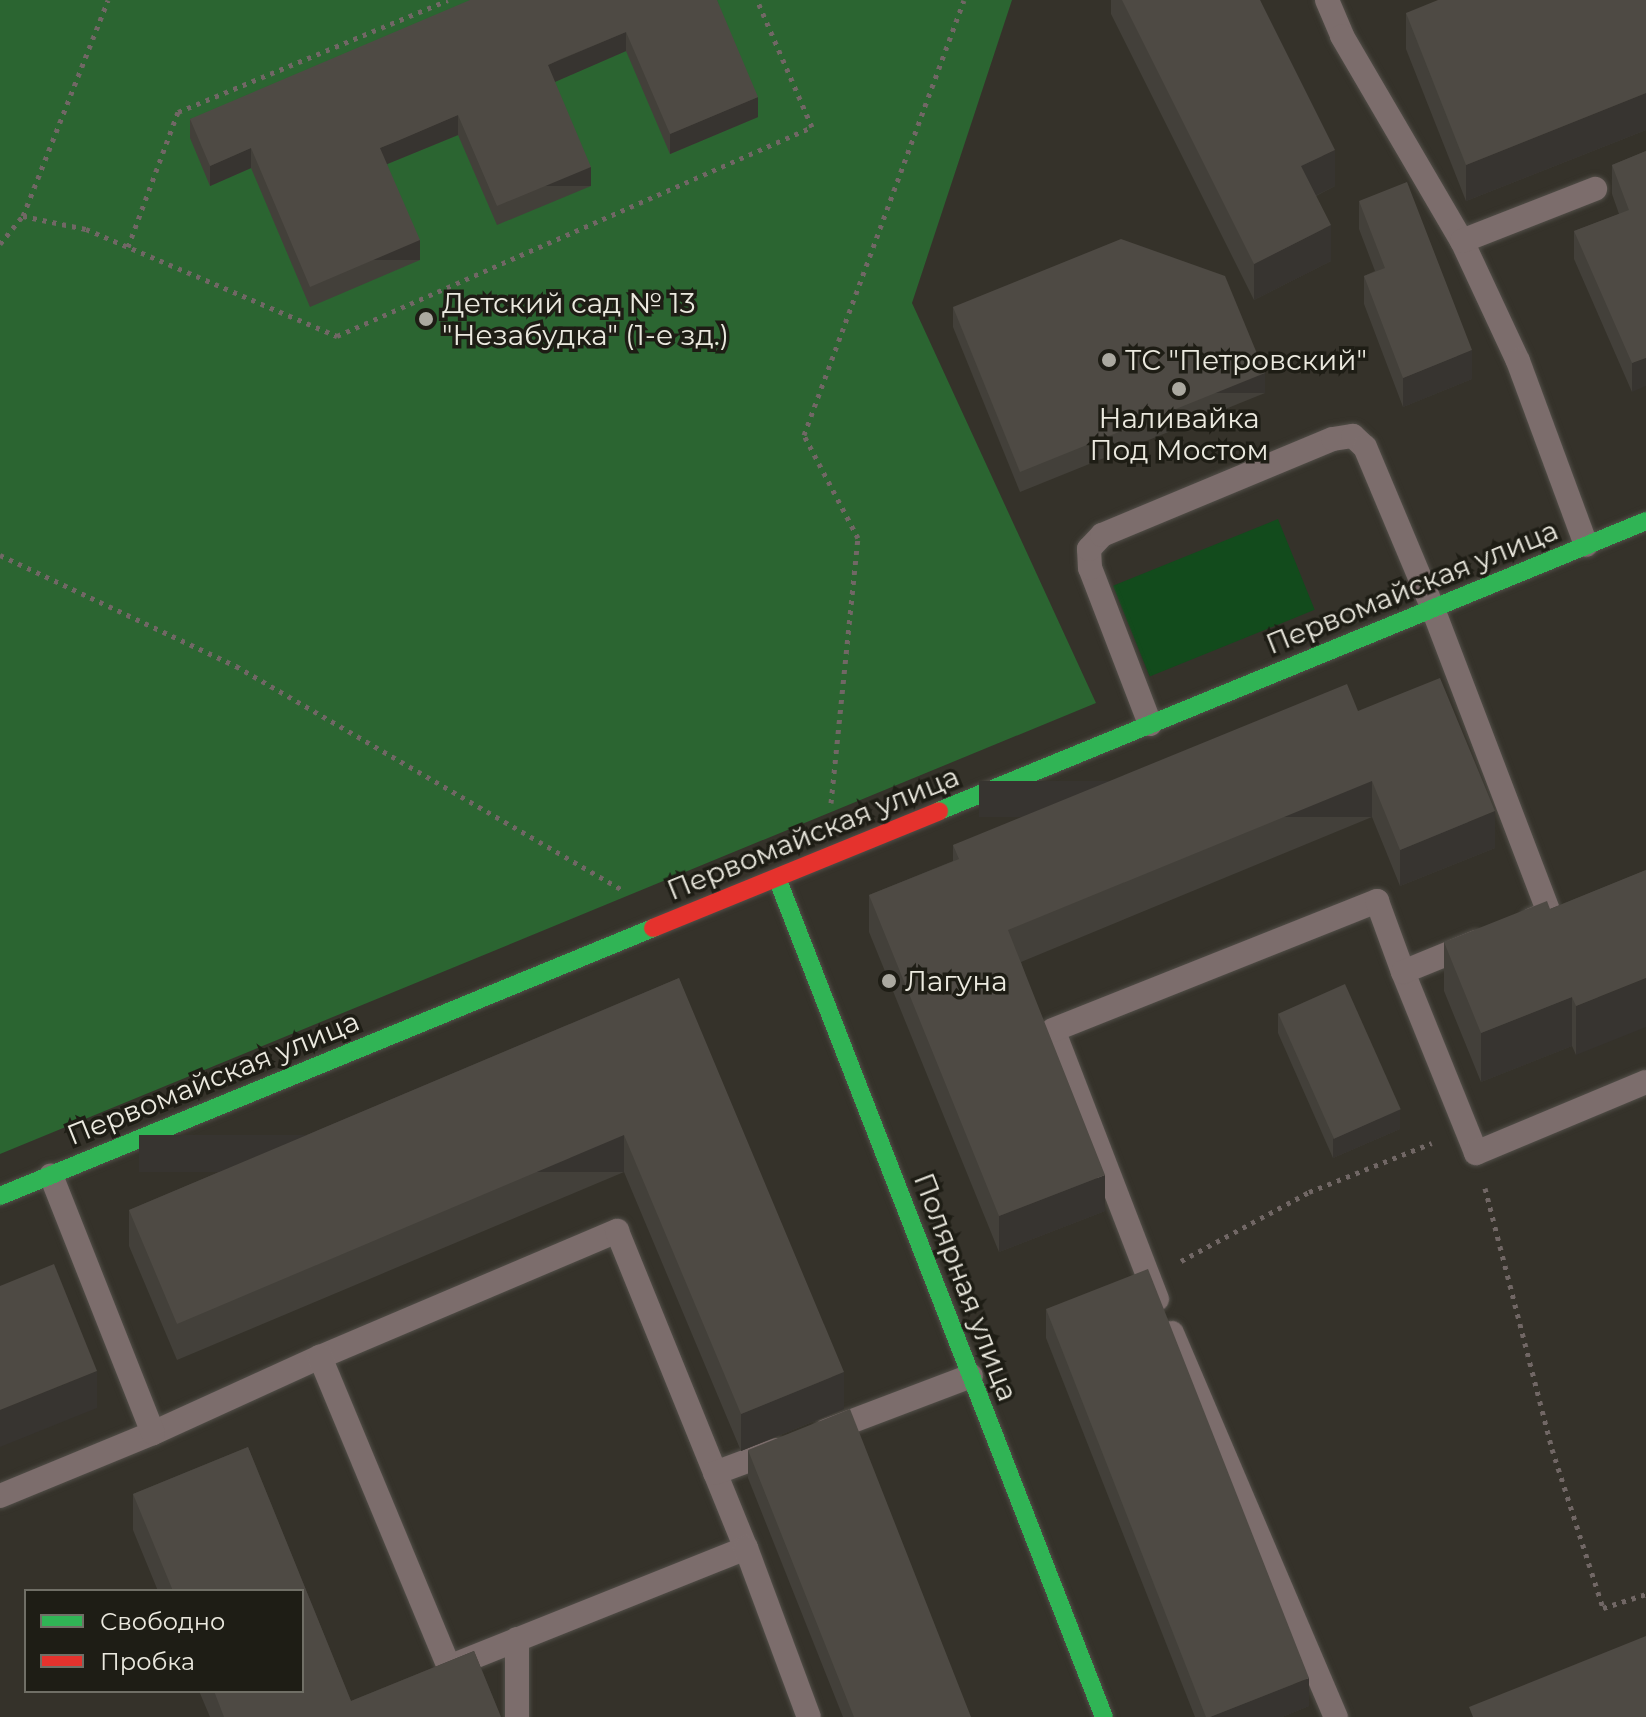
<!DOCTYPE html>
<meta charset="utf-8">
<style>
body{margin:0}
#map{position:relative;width:1646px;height:1717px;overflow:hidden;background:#35322a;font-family:Montserrat,sans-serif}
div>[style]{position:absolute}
.green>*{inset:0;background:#124b1c;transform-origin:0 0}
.forest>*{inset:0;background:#2b6531}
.path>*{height:5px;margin-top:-2.5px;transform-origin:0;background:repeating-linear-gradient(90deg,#716765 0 4px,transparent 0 10px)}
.roads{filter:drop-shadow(0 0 2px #514e48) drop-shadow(0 0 2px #514e48)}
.lane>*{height:24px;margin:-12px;padding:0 12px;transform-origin:12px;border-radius:12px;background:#7c6d6c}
.fast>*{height:18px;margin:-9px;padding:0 9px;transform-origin:9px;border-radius:9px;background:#30b455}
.jam>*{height:18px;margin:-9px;padding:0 9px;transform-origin:9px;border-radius:9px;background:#e5322d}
.wall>*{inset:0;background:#43403a}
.shaded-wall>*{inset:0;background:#373430;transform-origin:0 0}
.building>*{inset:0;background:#4e4a44;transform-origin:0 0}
.dots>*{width:22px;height:22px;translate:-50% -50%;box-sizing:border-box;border:4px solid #1e1d15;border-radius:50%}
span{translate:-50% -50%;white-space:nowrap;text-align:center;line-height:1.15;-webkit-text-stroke:7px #1e1d15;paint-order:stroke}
.poi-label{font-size:28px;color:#ebe9df}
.left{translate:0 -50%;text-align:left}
.street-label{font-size:28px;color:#ebe9df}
.legend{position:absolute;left:24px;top:1589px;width:280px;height:104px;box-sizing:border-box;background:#1e1d15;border:2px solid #706f66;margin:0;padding:10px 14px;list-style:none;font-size:24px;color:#ebe9df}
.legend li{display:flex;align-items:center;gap:16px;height:40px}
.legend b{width:40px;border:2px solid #706f66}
</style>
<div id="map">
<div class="green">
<div style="left:1278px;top:519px;width:98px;height:178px;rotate:68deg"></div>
</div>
<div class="forest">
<div style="clip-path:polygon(0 0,1012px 0,912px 303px,1096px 703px,0 1154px)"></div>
</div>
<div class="path">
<div style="left:23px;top:216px;width:64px;rotate:11.7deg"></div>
<div style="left:86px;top:229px;width:273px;rotate:23.1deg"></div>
<div style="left:337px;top:336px;width:519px;rotate:-23.75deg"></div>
<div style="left:812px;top:127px;width:138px;rotate:-113.4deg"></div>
<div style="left:0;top:244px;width:36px;rotate:-51deg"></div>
<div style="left:23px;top:216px;width:232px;rotate:-68.5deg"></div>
<div style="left:128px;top:247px;width:144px;rotate:-69.7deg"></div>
<div style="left:178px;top:112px;width:292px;rotate:-22.5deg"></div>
<div style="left:0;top:555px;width:261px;rotate:25.2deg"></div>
<div style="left:236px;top:666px;width:446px;rotate:30.1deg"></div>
<div style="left:831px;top:803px;width:266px;rotate:-84.2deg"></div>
<div style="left:858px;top:538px;width:116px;rotate:-117.7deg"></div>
<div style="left:804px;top:435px;width:463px;rotate:-69.8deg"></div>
<div style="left:1485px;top:1188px;width:269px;rotate:75.6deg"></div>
<div style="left:1552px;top:1449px;width:167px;rotate:72.2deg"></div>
<div style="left:1603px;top:1608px;width:45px;rotate:-18deg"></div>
<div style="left:1181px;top:1261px;width:145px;rotate:-28.3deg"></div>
<div style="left:1309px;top:1192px;width:132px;rotate:-21.7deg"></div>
</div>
<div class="roads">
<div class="lane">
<div style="left:1327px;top:0;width:39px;rotate:67deg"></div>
<div style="left:1342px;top:36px;width:238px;rotate:59.7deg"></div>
<div style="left:1462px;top:241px;width:132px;rotate:65deg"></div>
<div style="left:1518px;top:361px;width:196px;rotate:69.7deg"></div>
<div style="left:1462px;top:241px;width:143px;rotate:-21.4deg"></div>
<div style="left:1150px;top:724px;width:167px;rotate:-111deg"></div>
<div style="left:1090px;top:568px;width:19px;rotate:-93deg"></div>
<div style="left:1089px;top:549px;width:19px;rotate:-47deg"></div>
<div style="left:1102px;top:535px;width:250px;rotate:-22.6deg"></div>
<div style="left:1333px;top:439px;width:20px;rotate:-9deg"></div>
<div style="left:1353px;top:436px;width:16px;rotate:43deg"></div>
<div style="left:1365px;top:447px;width:176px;rotate:67.2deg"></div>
<div style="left:1433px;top:609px;width:325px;rotate:69.1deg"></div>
<div style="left:1549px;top:913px;width:18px;rotate:158deg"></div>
<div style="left:1403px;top:972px;width:195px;rotate:68deg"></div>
<div style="left:1476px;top:1153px;width:184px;rotate:-22.7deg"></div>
<div style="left:1157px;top:1299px;width:288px;rotate:-111.1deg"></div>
<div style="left:1053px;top:1030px;width:349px;rotate:-21.7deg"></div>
<div style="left:1377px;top:901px;width:76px;rotate:69.9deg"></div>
<div style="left:1403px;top:972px;width:79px;rotate:-22.3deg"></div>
<div style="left:1172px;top:1333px;width:418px;rotate:66.9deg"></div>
<div style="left:826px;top:1431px;width:155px;rotate:-20.8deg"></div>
<div style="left:153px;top:1433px;width:183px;rotate:-24.5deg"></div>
<div style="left:320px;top:1357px;width:323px;rotate:-23deg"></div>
<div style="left:617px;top:1231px;width:342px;rotate:67.9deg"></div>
<div style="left:746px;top:1548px;width:320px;rotate:158.2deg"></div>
<div style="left:449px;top:1667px;width:336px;rotate:-112.6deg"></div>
<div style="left:715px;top:1473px;width:66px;rotate:-20.4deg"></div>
<div style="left:0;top:1496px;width:165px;rotate:-22.4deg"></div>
<div style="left:153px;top:1433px;width:277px;rotate:-111.6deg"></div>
<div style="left:746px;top:1548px;width:180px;rotate:69.6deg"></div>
<div style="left:517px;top:1717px;width:78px;rotate:-90deg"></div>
</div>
<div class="fast">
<div style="left:939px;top:811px;width:764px;rotate:-22.3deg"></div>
<div style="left:777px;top:878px;width:900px;rotate:68.71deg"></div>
<div style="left:0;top:1196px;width:706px;rotate:-22.31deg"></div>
</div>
<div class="jam">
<div style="left:653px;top:928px;width:309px;rotate:-22.2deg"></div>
</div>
</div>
<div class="wall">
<div style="clip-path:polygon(717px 0,758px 117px,670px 154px,626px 51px,554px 82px,591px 186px,497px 225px,458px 135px,387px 164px,420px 260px,310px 307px,251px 168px,210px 186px,190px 138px,190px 119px)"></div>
<div style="clip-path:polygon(1111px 0,1260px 0,1335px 186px,1316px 196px,1331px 261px,1254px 300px,1111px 14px)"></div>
<div style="clip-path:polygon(1646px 0,1646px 130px,1466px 201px,1406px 49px,1406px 13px)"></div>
<div style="clip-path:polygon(1646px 151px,1632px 392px,1574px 259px,1574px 231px,1619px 214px,1612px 194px,1612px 165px)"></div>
<div style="clip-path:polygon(1359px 201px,1472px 379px,1403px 407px,1364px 304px,1364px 276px,1375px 271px,1359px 229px)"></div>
<div style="clip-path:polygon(953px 307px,1265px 393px,1020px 492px,953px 327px)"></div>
<div style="clip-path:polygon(1358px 711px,1495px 848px,1400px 886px,1372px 817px,1021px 962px,1105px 1211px,999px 1252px,869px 932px,869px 895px,953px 861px,953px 845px)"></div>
<div style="clip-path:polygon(1646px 870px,1576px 1055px,1572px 1046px,1481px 1082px,1444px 991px,1444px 942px,1550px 909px)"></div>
<div style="clip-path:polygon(679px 978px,844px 1409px,741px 1451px,624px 1172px,177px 1360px,129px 1246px,129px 1210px)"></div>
<div style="clip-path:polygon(1278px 1013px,1400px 1129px,1333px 1158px,1278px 1033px)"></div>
<div style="clip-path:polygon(1046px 1309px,1309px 1706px,1282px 1717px,1195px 1717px,1046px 1338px)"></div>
<div style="clip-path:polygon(248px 1447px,351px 1701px,474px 1651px,501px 1717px,210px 1717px,199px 1691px,302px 1691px,302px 1591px,158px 1591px,133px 1530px,133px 1494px)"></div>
<div style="clip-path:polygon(748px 1450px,971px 1717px,843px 1717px,748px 1478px)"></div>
</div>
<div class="shaded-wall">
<div style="clip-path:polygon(626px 32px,626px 51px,548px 85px,548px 65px)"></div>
<div style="clip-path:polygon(1646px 93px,1646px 130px,1466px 201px,1466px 165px)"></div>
<div style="clip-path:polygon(758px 97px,758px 117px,670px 154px,670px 134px)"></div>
<div style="clip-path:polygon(458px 115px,458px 135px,380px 167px,380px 148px)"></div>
<div style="clip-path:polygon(251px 148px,251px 168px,210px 186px,210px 166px)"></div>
<div style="clip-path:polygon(1335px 150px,1335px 186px,1301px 203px,1301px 166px)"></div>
<div style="left:591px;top:167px;width:19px;height:102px;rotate:90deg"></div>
<div style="clip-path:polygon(1331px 225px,1331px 261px,1254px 300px,1254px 264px)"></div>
<div style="left:420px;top:240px;width:20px;height:120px;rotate:90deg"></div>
<div style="clip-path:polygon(1472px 350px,1472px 379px,1403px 407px,1403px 378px)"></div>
<div style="clip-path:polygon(1646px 358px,1646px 386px,1632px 392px,1632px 363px)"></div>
<div style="left:1265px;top:373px;width:20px;height:264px;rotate:90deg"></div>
<div style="left:1372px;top:781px;width:36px;height:393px;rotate:90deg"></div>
<div style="clip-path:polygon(1495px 811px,1495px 848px,1400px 886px,1400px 850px)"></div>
<div style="clip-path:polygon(1646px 978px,1646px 1027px,1576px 1055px,1576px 1006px)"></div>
<div style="clip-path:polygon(1572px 997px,1572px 1046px,1481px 1082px,1481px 1033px)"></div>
<div style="clip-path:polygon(1400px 1109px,1400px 1129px,1333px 1158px,1333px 1139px)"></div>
<div style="left:624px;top:1135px;width:37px;height:485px;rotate:90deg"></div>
<div style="clip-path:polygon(1105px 1175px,1105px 1211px,999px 1252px,999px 1216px)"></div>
<div style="clip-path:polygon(97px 1371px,97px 1408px,0 1447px,0 1410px)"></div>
<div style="clip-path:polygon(844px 1372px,844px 1409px,741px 1451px,741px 1414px)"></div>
<div style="clip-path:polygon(1309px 1678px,1309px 1706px,1282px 1717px,1210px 1717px)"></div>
</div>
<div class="building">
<div style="clip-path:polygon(470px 0,717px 0,758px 97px,670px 134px,626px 32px,561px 59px,548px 65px,591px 167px,497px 206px,458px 115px,395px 142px,380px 148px,420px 240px,310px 287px,251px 148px,210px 166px,190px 119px)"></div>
<div style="clip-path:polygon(1122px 0,1260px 0,1335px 150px,1301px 166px,1331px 225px,1254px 264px)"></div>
<div style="clip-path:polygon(1438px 0,1646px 0,1646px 93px,1466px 165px,1406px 13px)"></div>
<div style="clip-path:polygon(1646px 151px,1646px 358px,1632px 363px,1574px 231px,1629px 210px,1612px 165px)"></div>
<div style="clip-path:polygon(1407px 182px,1472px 350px,1403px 378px,1364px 276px,1385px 268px,1359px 201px)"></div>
<div style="clip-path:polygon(1121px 239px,1225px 276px,1265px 373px,1020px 472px,953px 307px)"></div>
<div style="clip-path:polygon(1440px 678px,1495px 811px,1400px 850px,1372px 781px,1008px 930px,1105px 1175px,999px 1216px,869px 895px,959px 859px,953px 845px,1347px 684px,1358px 711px)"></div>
<div style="clip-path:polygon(1646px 870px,1646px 978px,1576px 1006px,1572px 997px,1481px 1033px,1444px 942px,1547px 901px,1550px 909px)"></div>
<div style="clip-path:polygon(679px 978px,844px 1372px,741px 1414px,624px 1135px,177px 1324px,129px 1210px)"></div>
<div style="left:1345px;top:984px;width:137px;height:73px;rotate:66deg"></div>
<div style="clip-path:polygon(54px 1264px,97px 1371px,0 1410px,0 1286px)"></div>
<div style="clip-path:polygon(1148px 1269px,1309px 1678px,1210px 1717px,1206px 1717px,1046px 1309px)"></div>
<div style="clip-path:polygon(850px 1409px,971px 1717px,854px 1717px,748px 1450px)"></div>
<div style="clip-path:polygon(248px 1447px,351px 1701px,474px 1651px,501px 1717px,224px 1717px,214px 1691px,302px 1691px,302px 1591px,173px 1591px,133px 1494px)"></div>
<div style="clip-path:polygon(1646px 1636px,1646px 1717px,1473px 1717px,1469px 1707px)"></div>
</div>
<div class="dots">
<div style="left:426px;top:319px;background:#aba9a0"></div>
<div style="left:1109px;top:360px;background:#aba9a0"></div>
<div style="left:1179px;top:389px;background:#aba9a0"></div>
<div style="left:889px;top:981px;background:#aba9a0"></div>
</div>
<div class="poi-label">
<span class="left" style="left:442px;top:319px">Детский сад № 13<br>"Незабудка" (1-е зд.)</span>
<span class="left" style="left:1125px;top:360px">ТС "Петровский"</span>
<span style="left:1179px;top:434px">Наливайка<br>Под Мостом</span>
<span class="left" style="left:905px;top:981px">Лагуна</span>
</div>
<div class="street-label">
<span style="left:1412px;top:587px;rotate:-22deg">Первомайская улица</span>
<span style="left:813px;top:833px;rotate:-22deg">Первомайская улица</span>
<span style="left:213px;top:1078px;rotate:-22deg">Первомайская улица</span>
<span style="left:966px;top:1287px;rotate:69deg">Полярная улица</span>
</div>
<ul class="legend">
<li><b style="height:10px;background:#30b455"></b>Свободно</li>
<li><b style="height:10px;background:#e5322d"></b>Пробка</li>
</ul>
</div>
